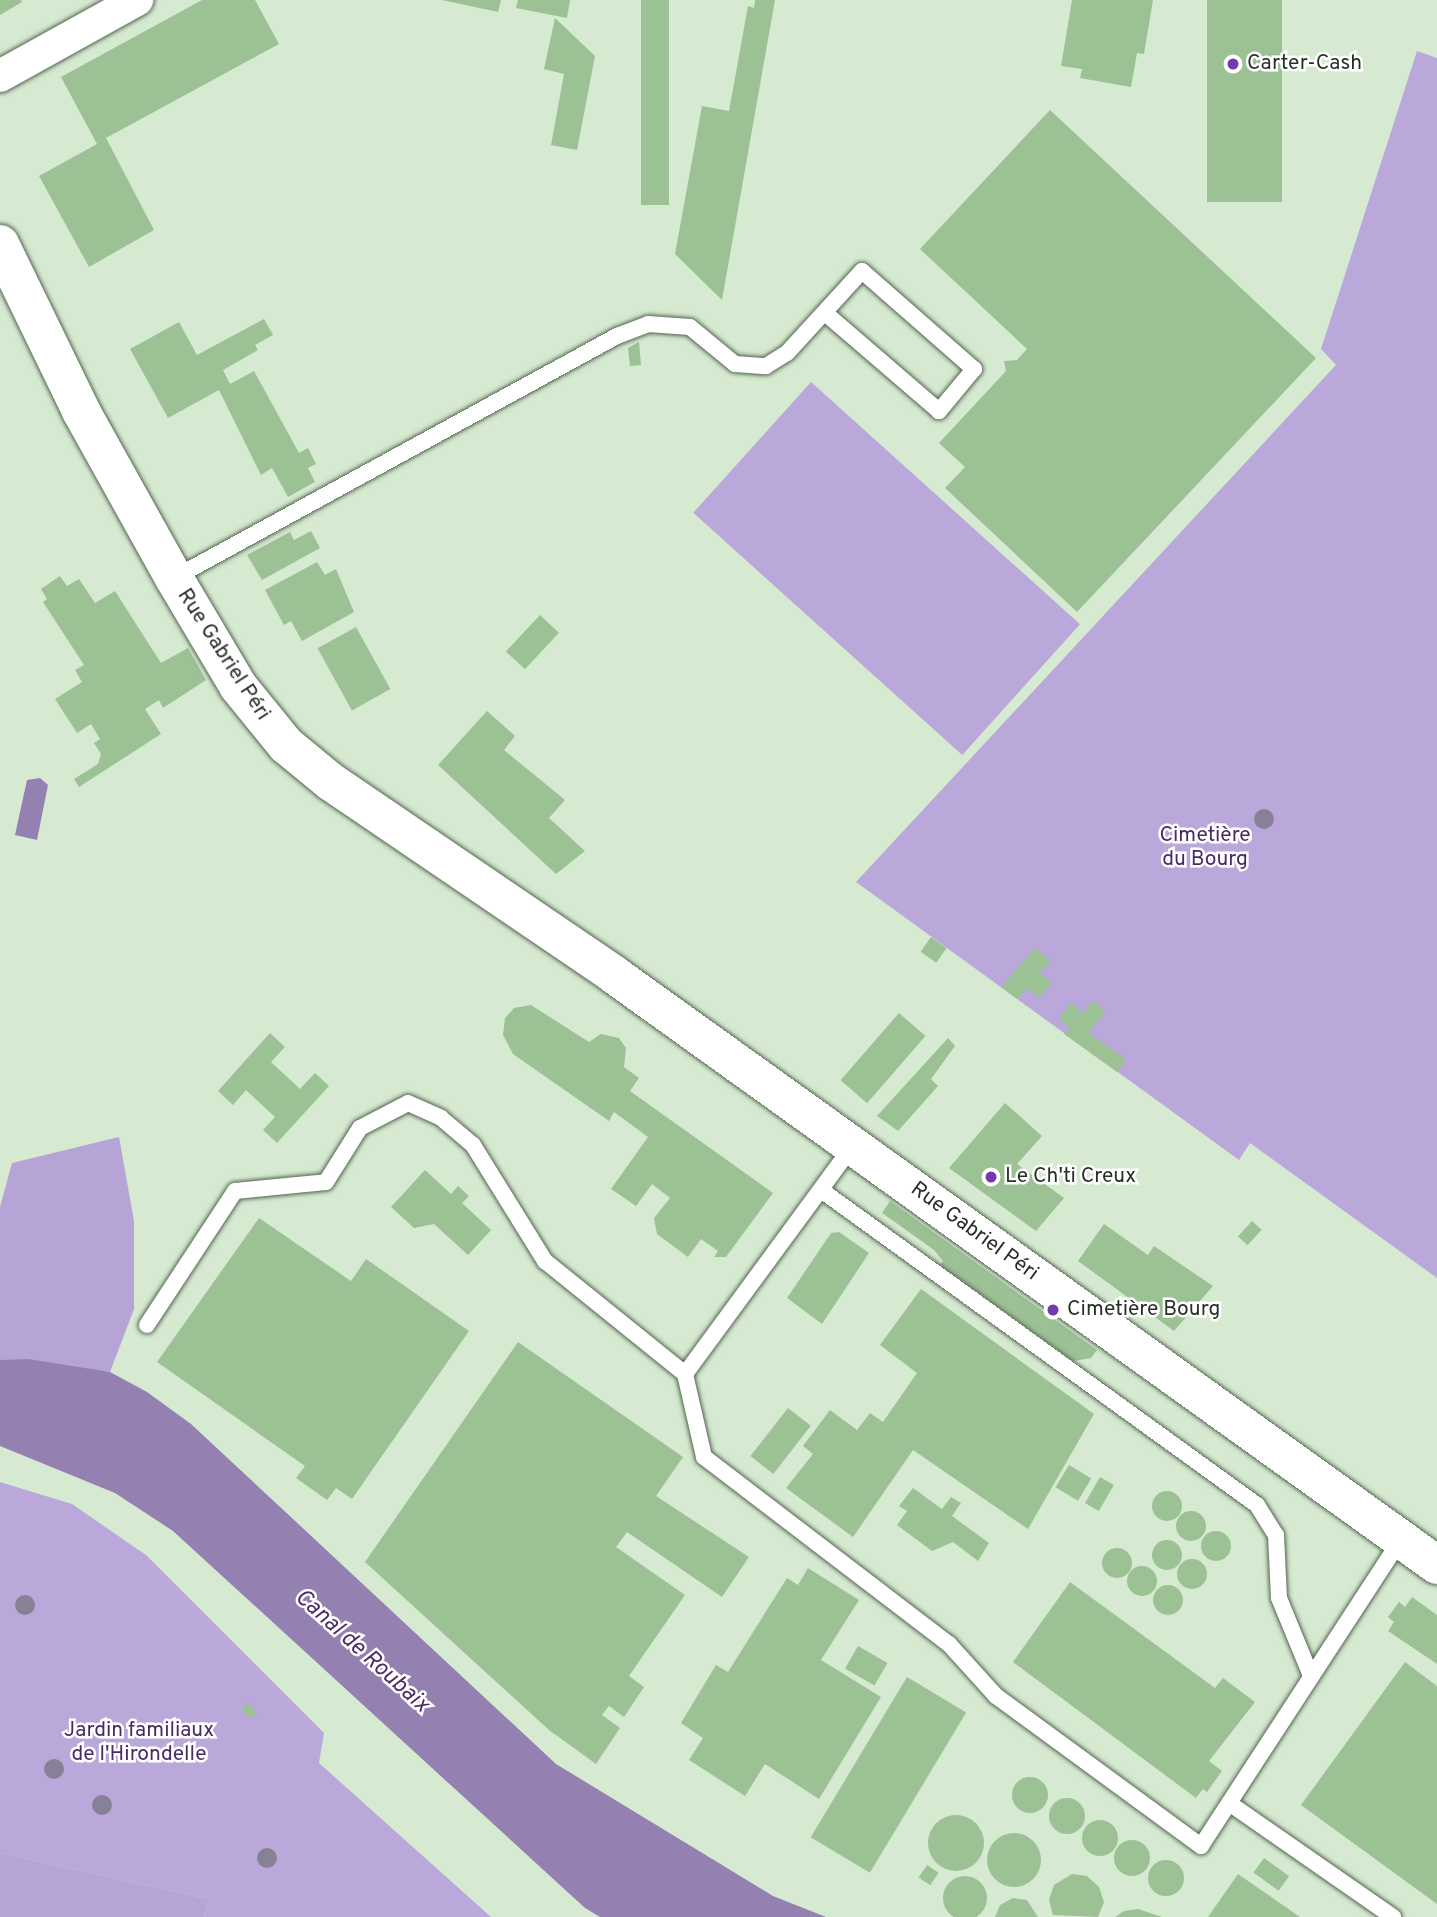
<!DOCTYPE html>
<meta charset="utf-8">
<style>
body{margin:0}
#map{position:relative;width:1437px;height:1917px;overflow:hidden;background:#d5ead1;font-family:Overpass,sans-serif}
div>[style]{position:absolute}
.green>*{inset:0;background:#bba8da;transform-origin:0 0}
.forest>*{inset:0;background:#b7a4d6}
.water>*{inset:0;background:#9481b2}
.building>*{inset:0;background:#9cc195;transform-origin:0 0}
.round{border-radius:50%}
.roads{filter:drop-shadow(0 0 2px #53654f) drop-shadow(0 0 2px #53654f)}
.lane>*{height:16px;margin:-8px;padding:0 8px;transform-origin:8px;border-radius:8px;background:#fff}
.street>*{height:32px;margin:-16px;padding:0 16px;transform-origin:16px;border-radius:16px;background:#fff}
.secondary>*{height:38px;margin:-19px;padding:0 19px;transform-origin:19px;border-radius:19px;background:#fff}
.trees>*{width:20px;height:20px;margin:-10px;border-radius:50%;background:#868197}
.dots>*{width:19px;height:19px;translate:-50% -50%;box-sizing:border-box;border:4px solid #fff;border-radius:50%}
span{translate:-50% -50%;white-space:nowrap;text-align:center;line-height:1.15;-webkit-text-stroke:5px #fff;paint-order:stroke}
.poi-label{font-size:21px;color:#282f26}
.left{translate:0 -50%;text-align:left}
.street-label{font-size:21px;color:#282f26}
.park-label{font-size:21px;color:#462b67}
.water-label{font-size:23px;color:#492d6a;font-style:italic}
</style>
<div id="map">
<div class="green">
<div style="clip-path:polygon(1417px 51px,1437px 58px,1437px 1278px,1250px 1143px,1239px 1160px,856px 882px,1336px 365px,1321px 349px)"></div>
<div style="left:811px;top:382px;width:362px;height:176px;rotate:42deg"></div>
<div style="clip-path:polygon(0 1482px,72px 1504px,146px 1555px,324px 1733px,319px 1763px,491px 1917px,204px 1917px,209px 1899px,0 1853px)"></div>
</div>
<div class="forest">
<div style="clip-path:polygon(119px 1137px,134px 1221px,134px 1309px,110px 1372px,0 1360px,0 1207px,12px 1163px)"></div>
<div style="clip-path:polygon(0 1853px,209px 1899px,204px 1917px,0 1917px)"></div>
</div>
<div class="water">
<div style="clip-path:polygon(40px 778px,48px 785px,37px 840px,15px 835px,27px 780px)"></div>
<div style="clip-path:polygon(28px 1359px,110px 1372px,147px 1392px,191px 1424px,556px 1764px,773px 1896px,826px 1917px,600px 1917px,585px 1908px,173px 1531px,115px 1493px,0 1446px,0 1360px)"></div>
</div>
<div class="building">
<div style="clip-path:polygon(0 0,21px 0,22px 2px,0 15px)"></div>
<div style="clip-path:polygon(202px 0,255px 0,279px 44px,106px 138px,154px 230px,89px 267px,39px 176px,97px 144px,61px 77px)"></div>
<div style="clip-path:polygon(442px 0,501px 0,498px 12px)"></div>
<div style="clip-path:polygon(518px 0,570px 0,567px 18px,516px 8px)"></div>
<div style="left:641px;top:0;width:28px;height:205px"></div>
<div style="clip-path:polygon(755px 0,775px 0,722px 300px,675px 254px,702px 106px,729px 111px,748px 6px,754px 8px)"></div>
<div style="clip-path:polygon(1072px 0,1153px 0,1144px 54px,1137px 53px,1131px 87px,1080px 78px,1082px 69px,1061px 66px)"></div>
<div style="left:1207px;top:0;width:75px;height:202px"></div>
<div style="clip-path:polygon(555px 18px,595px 56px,577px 150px,551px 145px,564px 74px,544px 69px)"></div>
<div style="clip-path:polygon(1050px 110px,1316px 358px,1077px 612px,945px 488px,965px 467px,939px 443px,1006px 371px,1004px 361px,1017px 360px,1027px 349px,920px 249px)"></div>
<div style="clip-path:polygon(264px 319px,273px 335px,255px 345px,258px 350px,223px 370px,230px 384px,254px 371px,299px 453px,308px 448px,316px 464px,308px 468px,315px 482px,288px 497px,272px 468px,261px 475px,219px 390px,168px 418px,130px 349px,179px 322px,197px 355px)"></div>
<div style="clip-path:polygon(639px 342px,641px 365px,630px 366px,628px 348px)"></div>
<div style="clip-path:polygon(311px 531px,320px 548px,262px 580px,247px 555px,290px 532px,294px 540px)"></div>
<div style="clip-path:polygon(317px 562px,325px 575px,336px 569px,354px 612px,302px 641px,291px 621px,284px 625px,265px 590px)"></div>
<div style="clip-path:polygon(60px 576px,67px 586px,79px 579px,95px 603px,115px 591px,161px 663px,188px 648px,206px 680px,163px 708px,159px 700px,145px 709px,161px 734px,79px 787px,74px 779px,98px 764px,101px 754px,94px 743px,100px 739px,91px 724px,77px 733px,55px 699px,82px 682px,75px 670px,84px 665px,43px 602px,47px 599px,41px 589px)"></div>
<div style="left:540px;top:615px;width:26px;height:50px;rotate:43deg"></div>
<div style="left:356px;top:627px;width:71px;height:44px;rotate:61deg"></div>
<div style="clip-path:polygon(487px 711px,515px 736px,504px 750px,565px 800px,549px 818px,585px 851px,556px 874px,438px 765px)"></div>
<div style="left:931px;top:937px;width:19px;height:18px;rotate:35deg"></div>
<div style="clip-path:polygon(1035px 948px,1051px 961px,1040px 973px,1052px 983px,1039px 998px,1027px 988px,1017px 999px,1001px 987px)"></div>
<div style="clip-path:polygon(1093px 1001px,1106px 1012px,1088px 1032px,1126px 1060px,1117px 1072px,1064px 1034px,1070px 1028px,1059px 1018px,1071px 1003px,1083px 1013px)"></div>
<div style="clip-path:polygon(531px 1005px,589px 1042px,601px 1034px,619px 1038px,626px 1048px,624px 1067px,639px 1078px,630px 1091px,773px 1193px,726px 1257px,714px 1257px,718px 1251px,701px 1239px,688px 1257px,657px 1234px,654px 1218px,670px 1198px,652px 1184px,636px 1206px,611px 1189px,648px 1137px,614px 1112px,609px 1121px,513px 1054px,503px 1035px,505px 1018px,514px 1008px)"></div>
<div style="left:899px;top:1013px;width:35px;height:89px;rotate:41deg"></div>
<div style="clip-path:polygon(270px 1033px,285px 1047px,271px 1062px,300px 1089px,315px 1073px,329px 1086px,277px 1143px,263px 1130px,275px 1117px,246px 1090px,233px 1105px,218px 1091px)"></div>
<div style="clip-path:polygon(948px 1038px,955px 1046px,931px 1079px,938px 1086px,898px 1131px,877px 1116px)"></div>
<div style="clip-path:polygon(1005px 1103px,1042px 1136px,1017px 1164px,1064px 1198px,1036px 1231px,949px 1168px)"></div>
<div style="clip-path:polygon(425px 1170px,451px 1194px,458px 1186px,469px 1196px,462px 1203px,491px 1230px,468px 1255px,434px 1224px,414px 1228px,391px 1207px)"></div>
<div style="clip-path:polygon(890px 1201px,1097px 1350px,1091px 1358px,1073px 1361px,940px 1265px,943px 1261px,934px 1250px,882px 1213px)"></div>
<div style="clip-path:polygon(259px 1218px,351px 1281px,366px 1259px,469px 1331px,352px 1499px,336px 1488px,327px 1500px,296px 1478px,305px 1466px,157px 1362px)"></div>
<div style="left:1252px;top:1221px;width:13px;height:21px;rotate:42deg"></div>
<div style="clip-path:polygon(1104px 1224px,1148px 1255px,1154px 1246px,1213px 1286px,1174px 1331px,1078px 1261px)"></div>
<div style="clip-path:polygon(839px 1232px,869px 1253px,822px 1324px,787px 1298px,831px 1233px)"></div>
<div style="clip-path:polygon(921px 1289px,1094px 1414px,1028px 1529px,913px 1450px,853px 1537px,786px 1488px,813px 1454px,803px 1446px,830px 1410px,857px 1430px,870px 1413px,883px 1422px,917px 1373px,880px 1345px)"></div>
<div style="clip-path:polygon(518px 1342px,683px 1457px,656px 1496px,749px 1557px,722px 1597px,627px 1532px,616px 1547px,685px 1595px,629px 1676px,644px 1687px,624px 1717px,609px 1706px,602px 1715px,620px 1728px,596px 1764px,549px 1730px,365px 1562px)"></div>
<div style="left:788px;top:1408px;width:29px;height:61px;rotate:38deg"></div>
<div style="left:1069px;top:1465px;width:26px;height:26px;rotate:31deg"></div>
<div style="left:1100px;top:1477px;width:16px;height:30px;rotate:30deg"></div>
<div style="clip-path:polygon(913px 1488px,942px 1509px,951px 1497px,961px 1503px,952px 1516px,989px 1543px,978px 1561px,953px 1542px,932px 1551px,897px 1525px,907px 1511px,899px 1506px)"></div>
<div class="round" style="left:1152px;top:1491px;width:30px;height:30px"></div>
<div class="round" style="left:1176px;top:1511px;width:30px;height:30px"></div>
<div class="round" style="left:1201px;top:1531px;width:30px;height:30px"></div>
<div class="round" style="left:1152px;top:1540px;width:30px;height:30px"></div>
<div class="round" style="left:1102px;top:1548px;width:30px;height:30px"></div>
<div class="round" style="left:1177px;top:1559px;width:30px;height:30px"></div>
<div class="round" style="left:1127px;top:1566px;width:30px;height:30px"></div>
<div style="clip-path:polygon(808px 1568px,859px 1600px,821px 1660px,881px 1697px,819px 1799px,765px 1764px,745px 1796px,689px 1760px,703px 1738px,681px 1723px,716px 1665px,728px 1672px,787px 1578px,798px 1585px)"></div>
<div style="clip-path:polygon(1070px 1582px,1215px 1688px,1223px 1678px,1255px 1702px,1209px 1761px,1222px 1771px,1207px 1792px,1203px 1789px,1196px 1798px,1013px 1662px)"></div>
<div class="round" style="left:1153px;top:1585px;width:30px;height:30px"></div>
<div style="clip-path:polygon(1412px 1597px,1437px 1615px,1437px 1664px,1388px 1631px,1394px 1622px,1388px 1617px,1399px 1602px,1405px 1607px)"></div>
<div style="left:858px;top:1646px;width:34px;height:26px;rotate:30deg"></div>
<div style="clip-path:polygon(1405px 1662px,1437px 1686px,1437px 1904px,1301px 1805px)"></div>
<div style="left:907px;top:1677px;width:69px;height:187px;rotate:31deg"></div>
<div style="left:248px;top:1703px;width:13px;height:9px;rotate:48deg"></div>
<div class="round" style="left:1012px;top:1777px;width:36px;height:36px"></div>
<div class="round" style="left:1049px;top:1798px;width:36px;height:36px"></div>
<div class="round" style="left:928px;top:1815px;width:56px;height:56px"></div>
<div class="round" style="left:1082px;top:1820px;width:36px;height:36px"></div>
<div class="round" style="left:987px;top:1833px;width:54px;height:54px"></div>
<div class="round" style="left:1114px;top:1840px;width:36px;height:36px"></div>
<div style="left:1264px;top:1858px;width:31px;height:18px;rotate:36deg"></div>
<div class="round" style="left:1148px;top:1860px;width:36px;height:36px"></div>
<div style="left:927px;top:1865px;width:14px;height:15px;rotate:34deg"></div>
<div style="clip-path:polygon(1072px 1874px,1087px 1876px,1099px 1887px,1104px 1902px,1098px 1917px,1053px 1915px,1049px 1900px,1054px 1885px)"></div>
<div style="clip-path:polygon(1238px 1874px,1300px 1917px,1208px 1917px)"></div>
<div class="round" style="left:943px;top:1876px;width:44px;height:44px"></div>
<div style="clip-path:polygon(1013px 1898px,1027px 1900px,1038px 1917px,995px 1917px,1000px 1905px)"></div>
<div style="clip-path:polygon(1138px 1909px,1162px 1917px,1115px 1917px,1124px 1911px)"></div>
</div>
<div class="roads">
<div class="lane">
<div style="left:174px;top:578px;width:505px;rotate:-28.65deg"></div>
<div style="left:617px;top:336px;width:33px;rotate:-21deg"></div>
<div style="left:648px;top:324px;width:42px;rotate:4.1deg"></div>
<div style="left:690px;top:327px;width:58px;rotate:39.4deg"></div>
<div style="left:735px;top:364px;width:31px;rotate:4deg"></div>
<div style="left:766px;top:366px;width:25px;rotate:-32deg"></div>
<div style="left:787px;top:353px;width:111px;rotate:-47.6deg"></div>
<div style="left:862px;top:271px;width:149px;rotate:41.2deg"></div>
<div style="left:974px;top:369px;width:55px;rotate:129.8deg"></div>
<div style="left:939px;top:411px;width:150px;rotate:-139.3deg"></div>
<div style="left:821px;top:1190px;width:538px;rotate:35.85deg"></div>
<div style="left:1257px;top:1505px;width:36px;rotate:58deg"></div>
<div style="left:1276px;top:1535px;width:63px;rotate:87.3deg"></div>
<div style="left:1279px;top:1598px;width:84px;rotate:67.7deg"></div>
<div style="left:147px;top:1325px;width:160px;rotate:-56.7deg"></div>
<div style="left:235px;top:1191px;width:91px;rotate:-5.6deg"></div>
<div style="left:326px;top:1182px;width:64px;rotate:-57.8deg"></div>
<div style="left:360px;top:1128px;width:54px;rotate:-27.5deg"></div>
<div style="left:408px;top:1103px;width:36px;rotate:24deg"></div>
<div style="left:441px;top:1118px;width:42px;rotate:40.2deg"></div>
<div style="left:473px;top:1145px;width:137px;rotate:58.2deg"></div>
<div style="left:545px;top:1261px;width:180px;rotate:38.9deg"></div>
<div style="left:685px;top:1374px;width:85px;rotate:77.1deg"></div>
<div style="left:704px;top:1457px;width:308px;rotate:37.4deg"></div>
<div style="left:949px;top:1644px;width:70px;rotate:47.9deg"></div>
<div style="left:996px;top:1696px;width:254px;rotate:36.2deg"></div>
<div style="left:1201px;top:1846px;width:366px;rotate:-56.9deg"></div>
<div style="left:685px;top:1374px;width:284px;rotate:-53.7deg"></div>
<div style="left:1229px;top:1803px;width:200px;rotate:34.8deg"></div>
</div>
<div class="street">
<div style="left:0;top:76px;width:157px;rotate:-29deg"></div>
</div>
<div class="secondary">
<div style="left:0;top:244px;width:186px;rotate:64.1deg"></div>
<div style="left:81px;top:411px;width:191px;rotate:60.9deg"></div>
<div style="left:174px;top:578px;width:126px;rotate:59.3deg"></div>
<div style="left:238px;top:686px;width:76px;rotate:50.9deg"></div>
<div style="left:286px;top:745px;width:58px;rotate:39.4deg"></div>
<div style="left:331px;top:782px;width:341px;rotate:34.2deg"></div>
<div style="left:613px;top:974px;width:1014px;rotate:35.65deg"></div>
</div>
</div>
<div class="trees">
<div style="left:1264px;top:819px"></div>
<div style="left:25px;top:1605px"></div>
<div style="left:54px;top:1769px"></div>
<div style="left:102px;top:1805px"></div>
<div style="left:267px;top:1858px"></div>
</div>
<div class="dots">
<div style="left:1233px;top:64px;background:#733ab0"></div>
<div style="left:991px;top:1177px;background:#733ab0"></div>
<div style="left:1053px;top:1310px;background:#733ab0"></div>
</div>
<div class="poi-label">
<span class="left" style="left:1247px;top:64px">Carter-Cash</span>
<span class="left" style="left:1005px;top:1177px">Le Ch'ti Creux</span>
<span class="left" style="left:1067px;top:1310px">Cimetière Bourg</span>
</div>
<div class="street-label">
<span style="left:223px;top:655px;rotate:57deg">Rue Gabriel Péri</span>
<span style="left:974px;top:1232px;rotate:36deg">Rue Gabriel Péri</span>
</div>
<div class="park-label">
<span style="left:1205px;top:848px">Cimetière<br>du Bourg</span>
<span style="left:139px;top:1743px">Jardin familiaux<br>de l'Hirondelle</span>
</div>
<div class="water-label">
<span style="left:361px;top:1652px;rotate:42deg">Canal de Roubaix</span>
</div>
</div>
